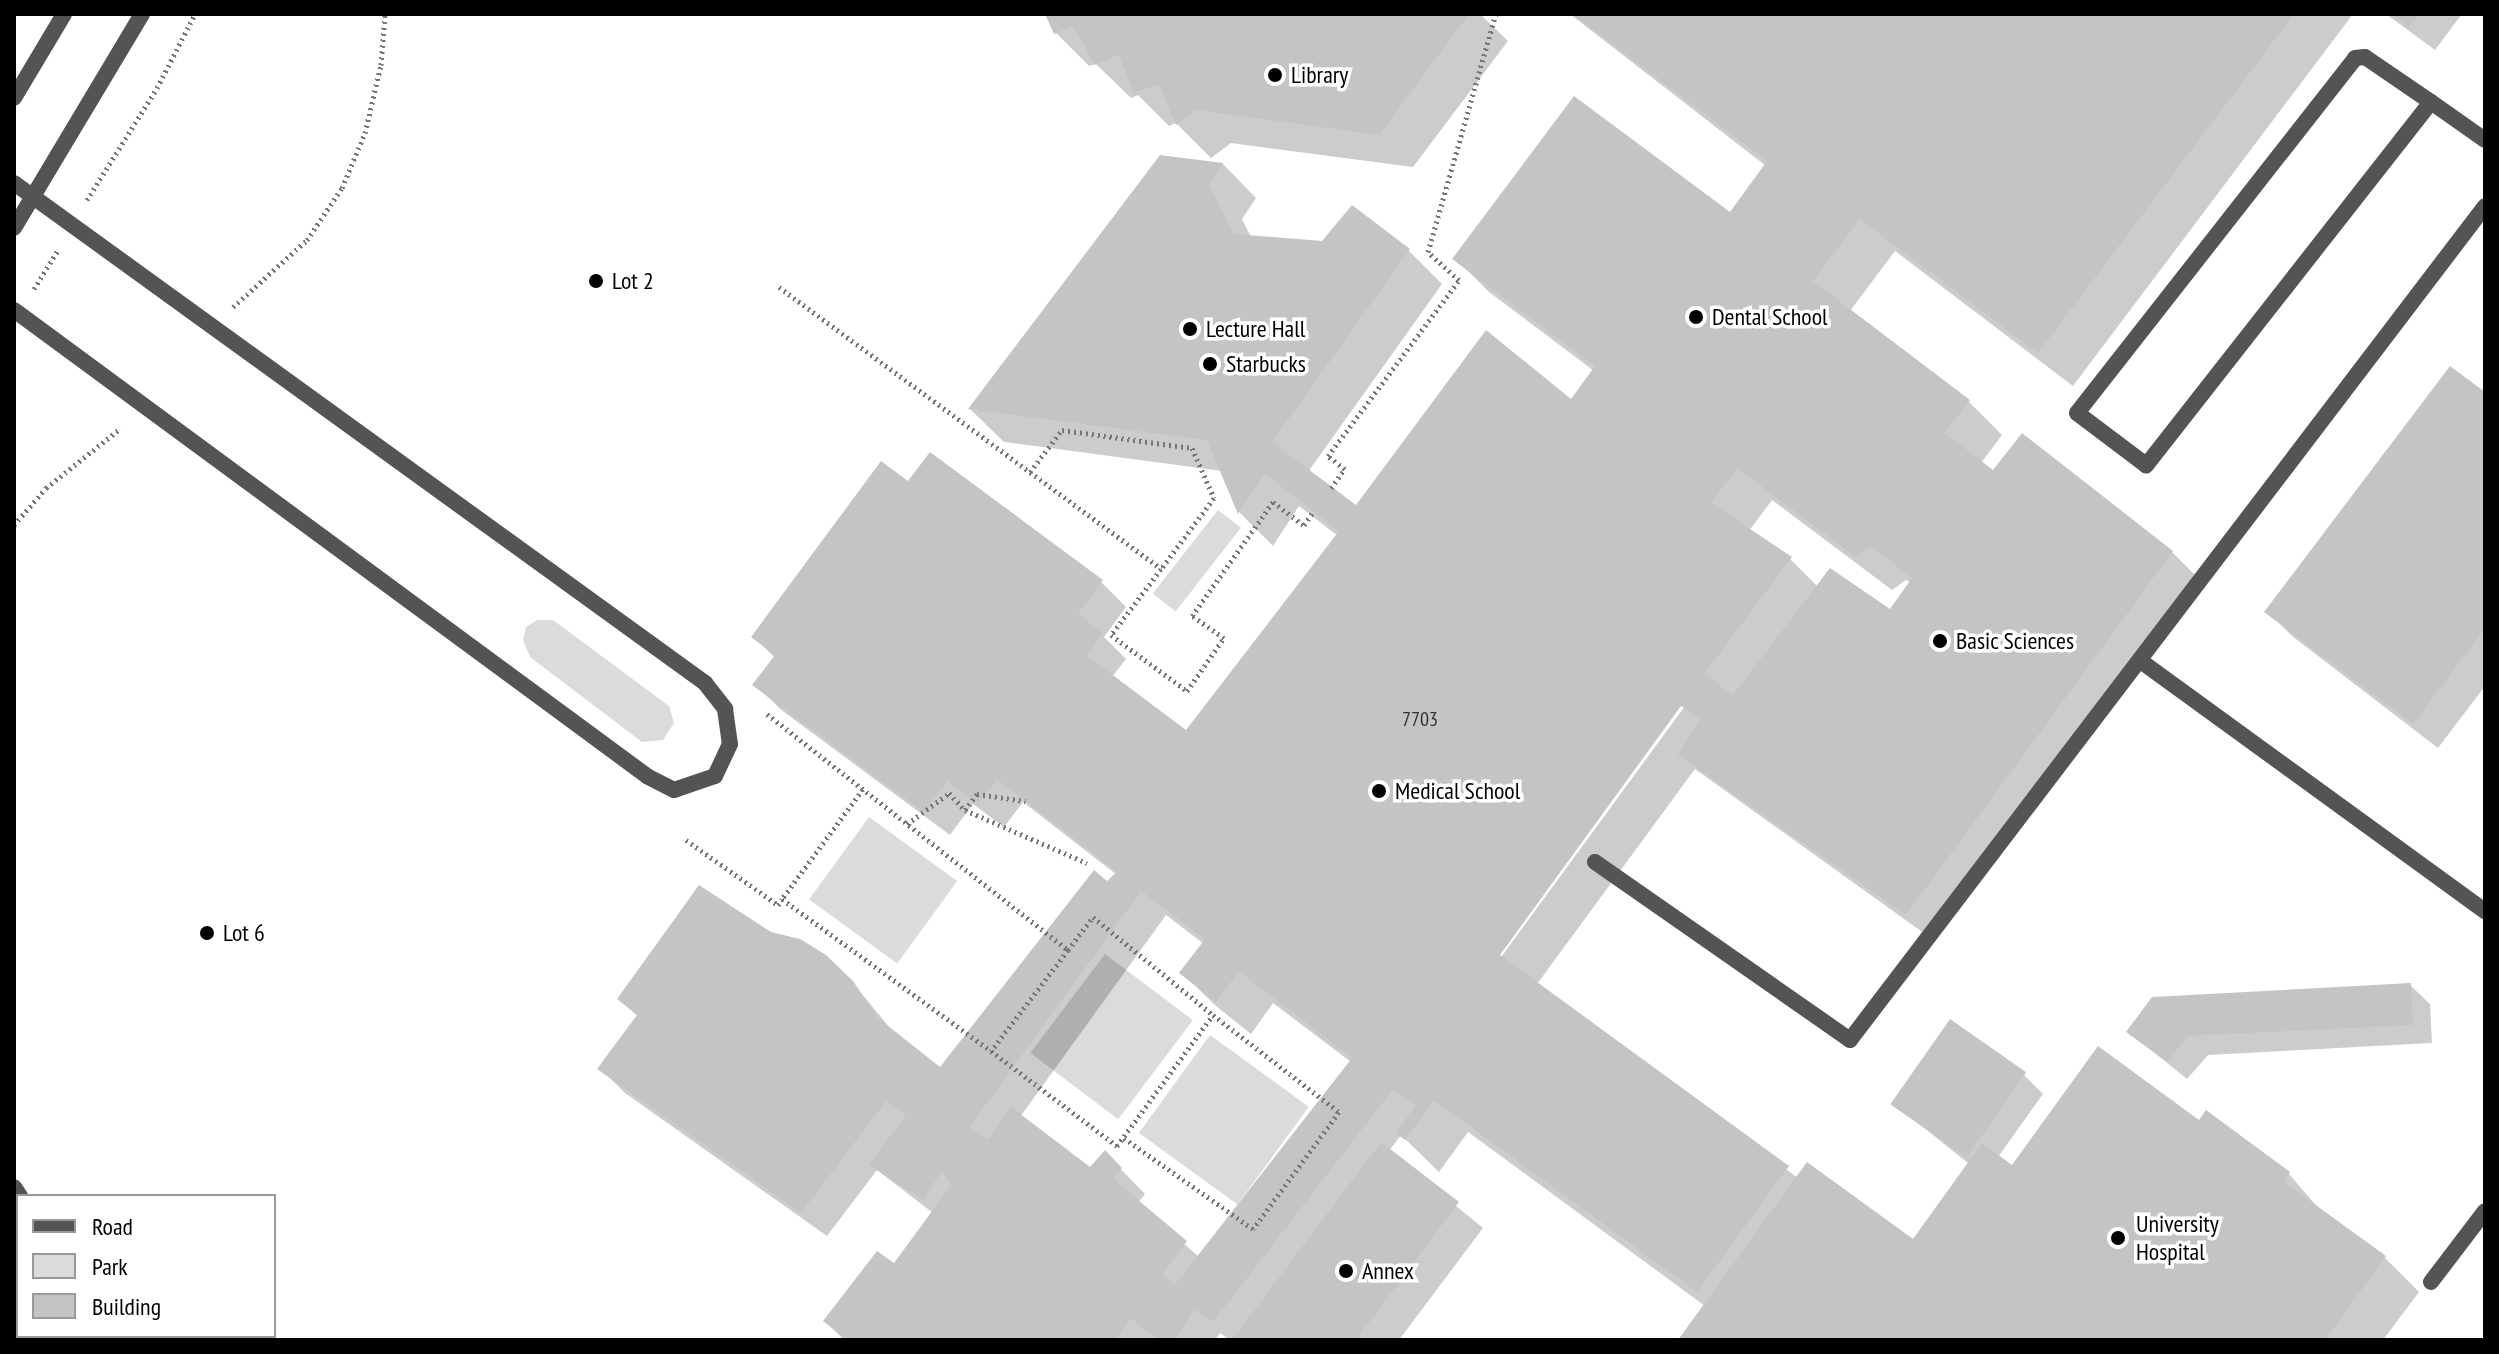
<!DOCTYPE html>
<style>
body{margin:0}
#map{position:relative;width:2499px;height:1354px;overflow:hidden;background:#fff;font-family:"PT Sans Narrow",sans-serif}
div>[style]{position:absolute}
.green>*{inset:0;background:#dbdbdb;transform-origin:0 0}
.shadow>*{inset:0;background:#0003}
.building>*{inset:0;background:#c4c4c4;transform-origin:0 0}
.path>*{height:5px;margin-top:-2.5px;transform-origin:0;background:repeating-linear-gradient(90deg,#767676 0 2px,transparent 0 6px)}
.service>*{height:16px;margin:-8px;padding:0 8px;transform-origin:8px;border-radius:8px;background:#545454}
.tertiary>*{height:16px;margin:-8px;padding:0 8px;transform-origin:8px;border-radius:8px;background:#545454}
.dots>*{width:22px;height:22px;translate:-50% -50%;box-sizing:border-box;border:4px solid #fff;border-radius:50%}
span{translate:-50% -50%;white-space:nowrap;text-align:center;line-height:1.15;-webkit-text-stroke:7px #fff;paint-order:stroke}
.number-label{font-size:20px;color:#313131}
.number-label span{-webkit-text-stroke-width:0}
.poi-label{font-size:24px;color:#000}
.left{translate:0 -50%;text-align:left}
.frame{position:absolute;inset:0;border:16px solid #000;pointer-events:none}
.legend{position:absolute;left:16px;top:1194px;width:260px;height:144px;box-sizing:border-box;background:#fff;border:2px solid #999;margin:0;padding:10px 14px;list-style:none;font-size:24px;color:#000}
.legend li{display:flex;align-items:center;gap:16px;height:40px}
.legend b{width:40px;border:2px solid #999}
</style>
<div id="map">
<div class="green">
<div style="left:1218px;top:510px;width:29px;height:106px;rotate:38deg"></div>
<div style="clip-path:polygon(537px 620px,553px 620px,669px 706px,674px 723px,663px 740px,642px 742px,530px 657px,523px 640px,526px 627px)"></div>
<div style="left:869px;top:817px;width:109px;height:102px;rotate:36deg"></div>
<div style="left:1105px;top:954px;width:110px;height:124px;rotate:37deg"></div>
<div style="left:1210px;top:1035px;width:122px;height:121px;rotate:36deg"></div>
</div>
<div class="shadow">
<div style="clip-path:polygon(1047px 14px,1480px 14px,1508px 41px,1413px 167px,1231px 143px,1211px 158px,1176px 123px,1169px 126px,1138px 95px,1131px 98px,1096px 64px,1089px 66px,1055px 32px)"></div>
<div style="clip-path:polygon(evenodd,1570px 14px,2353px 14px,2073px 386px,1895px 251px,1850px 311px,1968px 401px,2002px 435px,1981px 463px,1994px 473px,2172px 552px,2197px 577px,1932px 939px,1695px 769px,1537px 984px,1798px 1178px,1913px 1242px,1969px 1164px,1892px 1102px,2024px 1075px,2043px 1094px,1998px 1157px,2013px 1167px,2200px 1123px,2207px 1113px,2289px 1174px,2321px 1211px,2385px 1258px,2419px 1292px,2383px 1340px,1680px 1340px,1705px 1306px,1468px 1132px,1439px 1172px,1401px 1135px,1389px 1151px,1483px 1228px,1399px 1340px,1230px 1340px,1220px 1333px,1215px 1340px,844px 1340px,825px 1321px,894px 1266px,933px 1213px,877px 1170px,827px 1236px,625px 1093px,600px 1068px,638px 1017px,620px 998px,770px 934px,852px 982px,895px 1034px,940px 1070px,1117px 875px,1023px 802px,1004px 827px,973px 804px,950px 835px,780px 709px,755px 684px,775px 658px,754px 637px,908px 484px,1101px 582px,1126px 607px,1104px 637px,1126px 659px,1112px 677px,1187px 733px,1338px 536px,1299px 506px,1273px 546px,1240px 513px,1222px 471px,1004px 442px,970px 409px,1161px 158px,1223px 164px,1256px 198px,1242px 219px,1251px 237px,1409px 251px,1442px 284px,1308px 472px,1356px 508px,1571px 401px,1594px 371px,1489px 292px,1455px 258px,1730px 215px,1766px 166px,1570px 14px,1772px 500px,1892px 590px,1906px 580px,1911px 583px,1890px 611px,1818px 587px,1790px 559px,1749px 531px,1772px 500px,1570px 14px,1682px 703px,1685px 706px,1496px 964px,1492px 962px,1682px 703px,1570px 14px,1166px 915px,1204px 944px,1182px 973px,1216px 1006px,1251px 1034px,1273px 1003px,1351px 1062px,1199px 1257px,1138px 1203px,1145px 1194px,1105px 1153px,1090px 1170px,1020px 1117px,1166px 915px)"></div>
<div style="clip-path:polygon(2386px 14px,2462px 14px,2435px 50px)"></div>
<div style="clip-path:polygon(2485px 395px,2485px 686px,2438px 748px,2292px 636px,2267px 611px)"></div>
<div style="clip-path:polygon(2410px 985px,2430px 1004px,2432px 1043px,2208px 1055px,2187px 1079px,2129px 1032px)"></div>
</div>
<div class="building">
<div style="clip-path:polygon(1045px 14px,1469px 14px,1379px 135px,1196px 110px,1176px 125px,1159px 84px,1134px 93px,1119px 55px,1095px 65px,1073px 26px,1054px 34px)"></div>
<div style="clip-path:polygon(evenodd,1572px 14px,2294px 14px,2038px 353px,1860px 219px,1813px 281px,1970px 400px,1945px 433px,1993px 470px,2022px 433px,2173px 551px,1906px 915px,1678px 755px,1701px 718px,1681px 706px,1500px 955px,1789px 1166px,1697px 1292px,1434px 1100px,1405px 1140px,1396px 1133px,1416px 1105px,1393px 1089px,1213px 1322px,1194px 1309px,1174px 1340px,1160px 1340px,1130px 1318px,1115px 1340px,847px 1340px,823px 1321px,877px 1251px,894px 1263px,952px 1184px,942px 1171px,923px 1200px,869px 1165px,906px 1115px,886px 1101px,801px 1213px,597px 1069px,637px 1015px,617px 999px,699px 885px,771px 932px,800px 939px,826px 955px,853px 981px,878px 1018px,940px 1067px,1094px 870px,1107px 881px,1117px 872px,997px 779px,978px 803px,947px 781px,924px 812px,752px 685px,775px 655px,751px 637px,881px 461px,908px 481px,930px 452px,1103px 580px,1078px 614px,1102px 633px,1086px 655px,1186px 730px,1339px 531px,1265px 474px,1238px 514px,1207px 440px,968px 409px,1160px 155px,1223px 163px,1209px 184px,1234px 234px,1322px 241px,1352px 205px,1410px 249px,1272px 442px,1356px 505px,1486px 330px,1571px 399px,1595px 366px,1452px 259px,1574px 96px,1730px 212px,1767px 161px,1572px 14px,1737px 468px,1856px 557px,1871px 547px,1912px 578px,1890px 609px,1830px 568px,1733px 695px,1704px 674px,1792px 557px,1711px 503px,1737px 468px,1572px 14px,1141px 891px,1205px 939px,1179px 973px,1216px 1002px,1239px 971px,1352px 1058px,1174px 1286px,1163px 1274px,1187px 1241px,1113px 1179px,1122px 1168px,1105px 1150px,1090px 1167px,1011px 1107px,988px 1140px,969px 1128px,1141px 891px)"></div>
<div style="clip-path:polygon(2391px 14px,2419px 14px,2409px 27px)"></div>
<div style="clip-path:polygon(2450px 366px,2485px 392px,2485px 628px,2413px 724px,2264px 612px)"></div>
<div style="clip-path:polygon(2411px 983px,2413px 1025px,2188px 1036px,2167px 1062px,2126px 1032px,2152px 997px)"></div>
<div style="left:1950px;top:1019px;width:93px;height:104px;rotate:35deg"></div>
<div style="clip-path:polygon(2098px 1046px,2199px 1120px,2206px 1110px,2290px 1172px,2284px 1182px,2386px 1256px,2325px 1340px,1678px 1340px,1807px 1162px,1913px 1239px,1982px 1143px,2012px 1165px)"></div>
<div style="clip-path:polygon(1381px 1142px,1459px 1202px,1356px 1340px,1232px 1340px)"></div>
</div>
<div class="path">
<div style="left:87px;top:200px;width:132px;rotate:-58deg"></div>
<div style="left:157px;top:88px;width:83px;rotate:-62.8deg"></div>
<div style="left:779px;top:287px;width:475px;rotate:36.4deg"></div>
<div style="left:1161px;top:569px;width:83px;rotate:127.1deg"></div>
<div style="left:1111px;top:635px;width:94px;rotate:36.4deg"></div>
<div style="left:1187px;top:691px;width:65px;rotate:-55.1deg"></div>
<div style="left:1224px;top:638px;width:39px;rotate:-145deg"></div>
<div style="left:1192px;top:616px;width:140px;rotate:-54.6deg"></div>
<div style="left:1273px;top:502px;width:39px;rotate:37deg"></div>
<div style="left:1304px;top:525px;width:16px;rotate:-55deg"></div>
<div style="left:34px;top:289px;width:46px;rotate:-58.4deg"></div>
<div style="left:233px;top:307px;width:100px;rotate:-42.2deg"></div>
<div style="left:307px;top:240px;width:63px;rotate:-56.1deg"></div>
<div style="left:342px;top:188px;width:60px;rotate:-67.3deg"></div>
<div style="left:365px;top:133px;width:70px;rotate:-76.8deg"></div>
<div style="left:381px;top:65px;width:51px;rotate:-85.5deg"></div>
<div style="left:1030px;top:472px;width:53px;rotate:-52.7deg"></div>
<div style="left:1062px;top:430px;width:131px;rotate:7.9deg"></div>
<div style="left:1192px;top:448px;width:55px;rotate:66.3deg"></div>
<div style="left:1214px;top:498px;width:89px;rotate:126.7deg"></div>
<div style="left:1331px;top:488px;width:24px;rotate:-54deg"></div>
<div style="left:1345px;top:469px;width:21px;rotate:-143deg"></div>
<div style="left:1328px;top:456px;width:219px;rotate:-53.3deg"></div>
<div style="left:1459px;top:280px;width:42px;rotate:-137.9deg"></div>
<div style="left:1428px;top:252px;width:248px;rotate:-74.1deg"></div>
<div style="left:14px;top:525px;width:49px;rotate:-49.1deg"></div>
<div style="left:46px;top:488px;width:96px;rotate:-38.7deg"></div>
<div style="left:767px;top:714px;width:382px;rotate:38.1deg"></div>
<div style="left:1068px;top:950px;width:127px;rotate:127.3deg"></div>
<div style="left:991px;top:1051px;width:158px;rotate:37deg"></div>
<div style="left:1117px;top:1146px;width:162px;rotate:-53.8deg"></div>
<div style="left:1213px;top:1015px;width:159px;rotate:37.6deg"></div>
<div style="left:1339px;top:1112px;width:145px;rotate:126.3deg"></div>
<div style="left:1253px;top:1229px;width:158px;rotate:-144.8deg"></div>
<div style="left:863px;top:789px;width:137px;rotate:126.4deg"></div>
<div style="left:782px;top:899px;width:258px;rotate:36deg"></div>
<div style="left:965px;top:810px;width:20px;rotate:-53deg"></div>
<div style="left:977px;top:794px;width:49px;rotate:8.3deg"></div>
<div style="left:907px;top:824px;width:52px;rotate:-36.4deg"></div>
<div style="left:949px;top:793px;width:23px;rotate:47deg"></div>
<div style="left:965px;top:810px;width:133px;rotate:23.5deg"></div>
<div style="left:686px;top:840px;width:113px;rotate:35.2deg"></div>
<div style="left:778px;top:905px;width:7px;rotate:-56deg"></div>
<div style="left:1068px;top:950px;width:41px;rotate:-52.9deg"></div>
<div style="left:1093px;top:917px;width:155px;rotate:39.2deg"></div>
</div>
<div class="service">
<div style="left:2431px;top:102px;width:462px;rotate:128.1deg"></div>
<div style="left:2146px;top:465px;width:86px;rotate:-143deg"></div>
<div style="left:2077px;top:413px;width:451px;rotate:-51.9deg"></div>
<div style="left:2355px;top:58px;width:10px;rotate:-6deg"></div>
<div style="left:2365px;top:57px;width:80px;rotate:34.3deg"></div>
<div style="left:2431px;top:102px;width:66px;rotate:35.1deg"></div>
<div style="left:14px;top:183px;width:853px;rotate:35.89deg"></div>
<div style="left:705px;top:683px;width:33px;rotate:52deg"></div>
<div style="left:725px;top:709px;width:35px;rotate:82deg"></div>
<div style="left:730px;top:744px;width:35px;rotate:115deg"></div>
<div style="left:715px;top:776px;width:43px;rotate:161.1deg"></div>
<div style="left:674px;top:790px;width:30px;rotate:-153deg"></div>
<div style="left:647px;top:776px;width:786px;rotate:-143.64deg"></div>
<div style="left:2142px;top:662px;width:424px;rotate:36deg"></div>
<div style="left:1595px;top:862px;width:311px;rotate:34.9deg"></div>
<div style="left:1850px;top:1040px;width:1048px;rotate:-52.71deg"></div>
<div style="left:2431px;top:1282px;width:89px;rotate:-52.7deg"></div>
</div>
<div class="tertiary">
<div style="left:14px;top:98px;width:98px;rotate:-59.2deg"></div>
<div style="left:14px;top:228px;width:249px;rotate:-59.1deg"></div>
<div style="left:14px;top:1187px;width:11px;rotate:56deg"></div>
<div style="left:14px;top:1308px;width:7px;rotate:56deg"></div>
<div style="left:34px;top:1336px;width:5px;rotate:53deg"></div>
<div style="left:123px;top:1336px;width:5px;rotate:53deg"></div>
</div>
<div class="dots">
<div style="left:1275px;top:75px;background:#000"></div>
<div style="left:596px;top:281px;background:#000"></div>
<div style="left:1696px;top:317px;background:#000"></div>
<div style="left:1190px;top:329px;background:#000"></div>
<div style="left:1210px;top:364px;background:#000"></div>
<div style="left:1940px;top:641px;background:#000"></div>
<div style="left:1379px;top:791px;background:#000"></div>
<div style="left:207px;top:933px;background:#000"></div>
<div style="left:2118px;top:1238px;background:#000"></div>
<div style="left:1346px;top:1271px;background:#000"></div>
</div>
<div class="number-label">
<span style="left:1420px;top:719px">7703</span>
</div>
<div class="poi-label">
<span class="left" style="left:1291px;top:75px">Library</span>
<span class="left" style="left:612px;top:281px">Lot 2</span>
<span class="left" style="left:1712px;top:317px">Dental School</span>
<span class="left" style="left:1206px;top:329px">Lecture Hall</span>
<span class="left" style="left:1226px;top:364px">Starbucks</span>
<span class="left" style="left:1956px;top:641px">Basic Sciences</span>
<span class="left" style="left:1395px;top:791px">Medical School</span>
<span class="left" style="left:223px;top:933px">Lot 6</span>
<span class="left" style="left:2136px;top:1238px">University<br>Hospital</span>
<span class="left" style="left:1362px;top:1271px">Annex</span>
</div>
<div class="frame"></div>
<ul class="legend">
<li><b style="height:10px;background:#545454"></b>Road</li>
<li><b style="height:22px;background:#dbdbdb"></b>Park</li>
<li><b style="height:22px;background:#c4c4c4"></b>Building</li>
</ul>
</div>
